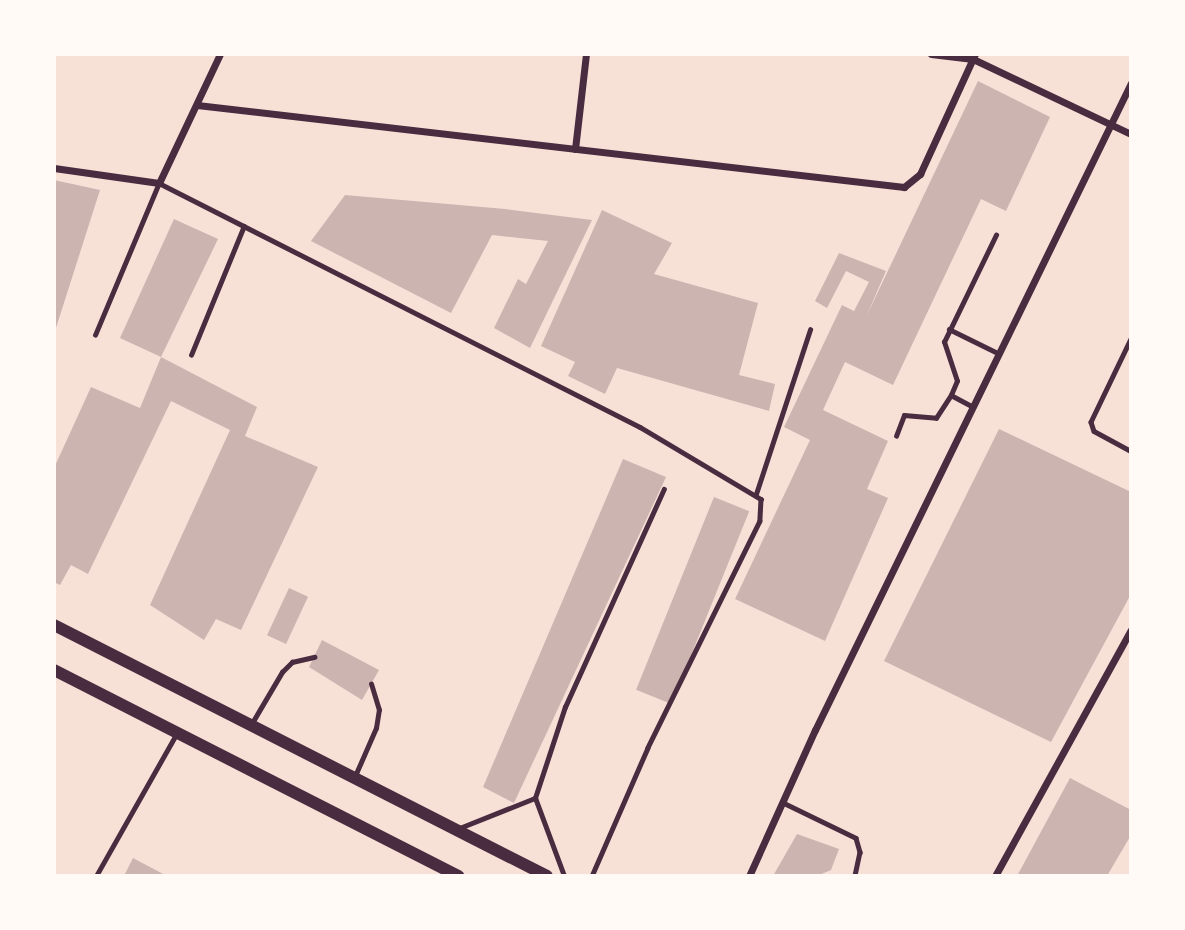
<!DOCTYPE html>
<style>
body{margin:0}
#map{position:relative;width:1185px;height:930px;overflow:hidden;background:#f7e1d7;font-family:Arial,sans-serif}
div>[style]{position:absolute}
.building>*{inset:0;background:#ccb4b1;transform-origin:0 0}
.service>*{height:4.5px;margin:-2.25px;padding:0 2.25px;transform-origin:2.25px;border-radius:2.25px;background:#4a2c40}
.minor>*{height:7px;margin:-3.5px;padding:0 3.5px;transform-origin:3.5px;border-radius:3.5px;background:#4a2c40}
.primary>*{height:12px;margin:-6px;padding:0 6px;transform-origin:6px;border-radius:6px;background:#4a2c40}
span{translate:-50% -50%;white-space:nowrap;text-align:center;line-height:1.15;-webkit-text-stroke:5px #fffaf5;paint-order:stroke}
.frame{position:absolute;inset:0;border:56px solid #fffaf5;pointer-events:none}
</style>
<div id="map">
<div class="building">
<div style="clip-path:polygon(978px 81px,1050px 117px,1006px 211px,981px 199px,893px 385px,845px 362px,823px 410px,888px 441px,867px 489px,888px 498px,825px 641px,735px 599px,810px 440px,784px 427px,842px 305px,854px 311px,869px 282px,846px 271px,827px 308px,815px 301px,839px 253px,886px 271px,866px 317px)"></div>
<div style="clip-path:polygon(54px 180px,100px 190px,55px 331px,54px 330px)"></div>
<div style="clip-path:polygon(345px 195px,505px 209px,592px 220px,530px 348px,494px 328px,518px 279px,526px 284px,548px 241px,492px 235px,451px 313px,311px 241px)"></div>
<div style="clip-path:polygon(602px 210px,672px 243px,654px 274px,758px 303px,739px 375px,775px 384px,769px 411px,617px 368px,605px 394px,568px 376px,575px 362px,541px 346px)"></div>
<div style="clip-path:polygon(174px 219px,218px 239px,161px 357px,257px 407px,245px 436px,318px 467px,241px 630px,216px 619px,204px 640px,150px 605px,230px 430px,171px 401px,88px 574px,71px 565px,60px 585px,54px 582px,54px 468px,91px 387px,140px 408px,161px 357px,120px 338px)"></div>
<div style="clip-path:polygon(999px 429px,1131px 492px,1131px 594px,1051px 742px,884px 661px)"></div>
<div style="clip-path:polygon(623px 459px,666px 477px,514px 803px,483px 787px)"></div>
<div style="left:714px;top:497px;width:38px;height:208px;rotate:22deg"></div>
<div style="left:289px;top:588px;width:21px;height:52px;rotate:25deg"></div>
<div style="clip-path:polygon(322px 640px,379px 670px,362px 700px,309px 667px)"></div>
<div style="clip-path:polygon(1070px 778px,1131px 810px,1131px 835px,1107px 876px,1017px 876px)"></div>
<div style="clip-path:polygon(797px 834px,839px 849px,831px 870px,817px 876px,773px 876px)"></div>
<div style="clip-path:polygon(133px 858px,167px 876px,124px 876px)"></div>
</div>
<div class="service">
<div style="left:949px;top:329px;width:55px;rotate:26.1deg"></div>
<div style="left:95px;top:335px;width:165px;rotate:-67.2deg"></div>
<div style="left:159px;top:183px;width:539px;rotate:26.9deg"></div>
<div style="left:640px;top:427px;width:141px;rotate:30.8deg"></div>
<div style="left:761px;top:499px;width:22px;rotate:93deg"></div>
<div style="left:760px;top:521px;width:253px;rotate:116.3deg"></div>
<div style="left:648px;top:748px;width:140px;rotate:113.6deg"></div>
<div style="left:1131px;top:339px;width:92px;rotate:115.7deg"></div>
<div style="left:1091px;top:422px;width:9px;rotate:72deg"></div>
<div style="left:1094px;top:431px;width:42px;rotate:28.4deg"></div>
<div style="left:191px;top:355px;width:139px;rotate:-67.7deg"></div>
<div style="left:951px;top:395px;width:15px;rotate:-67deg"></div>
<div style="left:957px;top:381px;width:41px;rotate:-108.4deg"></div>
<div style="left:944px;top:342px;width:119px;rotate:-64.1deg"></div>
<div style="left:896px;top:436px;width:22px;rotate:-69deg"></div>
<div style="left:904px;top:415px;width:32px;rotate:5deg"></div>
<div style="left:936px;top:418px;width:27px;rotate:-57deg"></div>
<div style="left:951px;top:395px;width:24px;rotate:28deg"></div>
<div style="left:756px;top:494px;width:173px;rotate:-71.8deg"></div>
<div style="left:252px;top:723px;width:59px;rotate:-59.5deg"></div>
<div style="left:282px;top:672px;width:14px;rotate:-45deg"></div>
<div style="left:292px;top:662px;width:23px;rotate:-13deg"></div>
<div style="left:355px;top:776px;width:52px;rotate:-66.4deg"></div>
<div style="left:376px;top:728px;width:18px;rotate:-81deg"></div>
<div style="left:379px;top:710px;width:27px;rotate:-107deg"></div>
<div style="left:782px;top:802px;width:82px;rotate:25.9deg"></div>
<div style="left:856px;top:838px;width:15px;rotate:74deg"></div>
<div style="left:860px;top:852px;width:25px;rotate:102deg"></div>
<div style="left:457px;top:829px;width:84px;rotate:-21.7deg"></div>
<div style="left:96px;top:876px;width:164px;rotate:-60.5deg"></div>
<div style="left:564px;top:876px;width:83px;rotate:-110.4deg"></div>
<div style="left:535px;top:798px;width:96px;rotate:-71.8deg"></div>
<div style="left:565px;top:707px;width:239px;rotate:-65.6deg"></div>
</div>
<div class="minor">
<div style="left:931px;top:54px;width:42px;rotate:6.8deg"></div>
<div style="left:973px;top:59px;width:175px;rotate:25.4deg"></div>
<div style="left:197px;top:105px;width:712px;rotate:6.62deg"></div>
<div style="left:904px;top:187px;width:21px;rotate:-39deg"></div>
<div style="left:920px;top:174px;width:132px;rotate:-65.4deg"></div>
<div style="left:575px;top:149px;width:96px;rotate:-83.4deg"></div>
<div style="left:54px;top:168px;width:106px;rotate:8.1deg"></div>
<div style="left:159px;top:183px;width:143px;rotate:-64.7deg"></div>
<div style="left:749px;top:876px;width:160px;rotate:-65.7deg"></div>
<div style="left:815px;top:730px;width:720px;rotate:-63.97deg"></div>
<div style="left:995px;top:876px;width:281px;rotate:-61.1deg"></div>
</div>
<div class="primary">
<div style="left:54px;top:625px;width:553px;rotate:26.98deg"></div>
<div style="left:54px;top:670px;width:454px;rotate:27deg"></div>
</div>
<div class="frame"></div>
</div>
